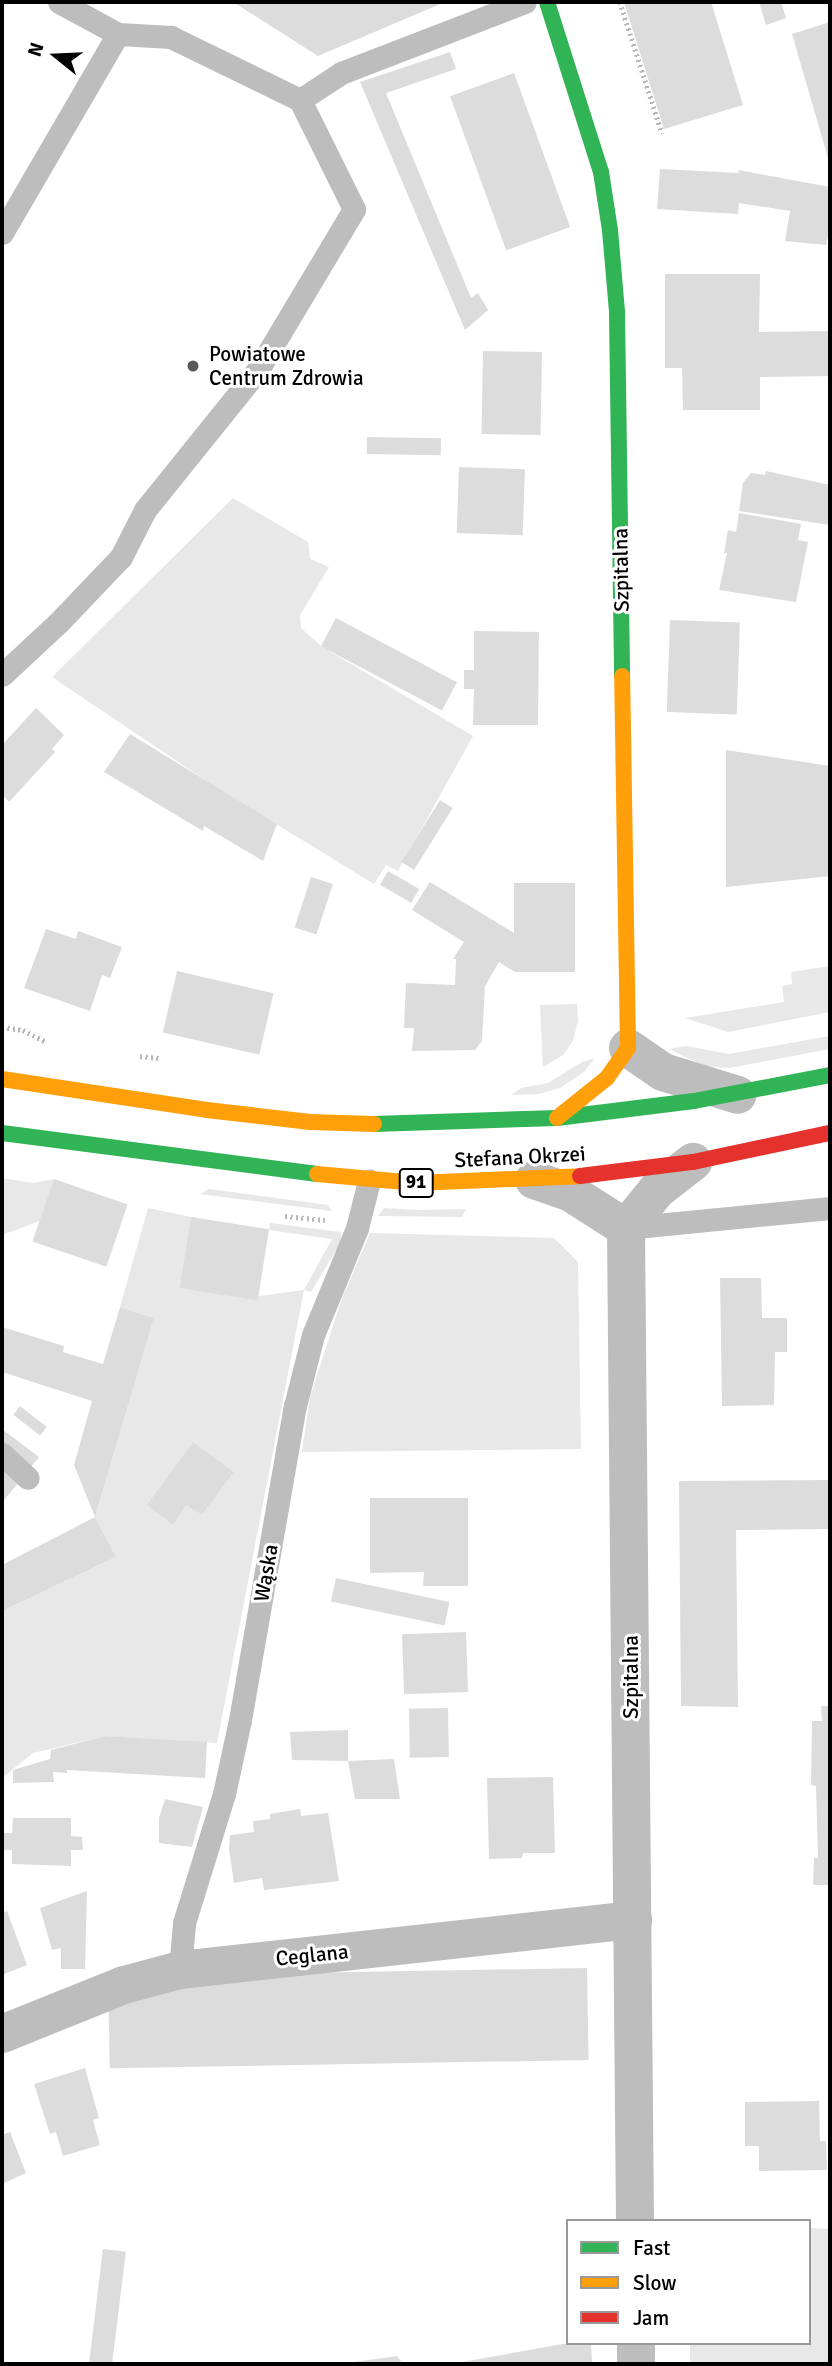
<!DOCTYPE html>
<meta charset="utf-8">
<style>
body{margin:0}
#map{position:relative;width:832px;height:2366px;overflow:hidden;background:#fff;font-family:Signika,sans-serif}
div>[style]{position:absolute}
.green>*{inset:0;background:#e8e8e8}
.building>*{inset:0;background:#dcdcdc;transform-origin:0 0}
.path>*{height:4.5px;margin-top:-2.25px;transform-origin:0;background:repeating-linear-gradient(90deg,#b8b8b8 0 2px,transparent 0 5.5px)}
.lane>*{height:23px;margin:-11.5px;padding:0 11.5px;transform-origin:11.5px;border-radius:11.5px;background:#bdbdbd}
.street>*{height:38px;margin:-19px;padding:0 19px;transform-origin:19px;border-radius:19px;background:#bdbdbd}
.fast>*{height:16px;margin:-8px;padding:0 8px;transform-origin:8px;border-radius:8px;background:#30b455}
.slow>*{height:16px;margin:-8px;padding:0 8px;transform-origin:8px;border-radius:8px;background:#ff9f0a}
.jam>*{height:16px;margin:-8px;padding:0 8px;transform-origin:8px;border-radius:8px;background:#e5322d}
.dots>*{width:19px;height:19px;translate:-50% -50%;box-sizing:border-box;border:4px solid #fff;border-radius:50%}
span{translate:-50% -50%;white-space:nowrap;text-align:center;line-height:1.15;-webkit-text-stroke:6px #fff;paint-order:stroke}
.shield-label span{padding:2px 5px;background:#fff;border:2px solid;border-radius:5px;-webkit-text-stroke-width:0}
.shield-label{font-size:19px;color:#000;font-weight:700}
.poi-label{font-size:21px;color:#000}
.left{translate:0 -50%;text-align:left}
.street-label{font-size:21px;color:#000}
.frame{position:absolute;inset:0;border:4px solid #000;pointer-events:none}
.legend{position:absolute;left:566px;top:2219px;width:245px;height:126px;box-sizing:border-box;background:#fff;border:2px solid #999;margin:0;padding:9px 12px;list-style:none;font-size:21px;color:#000}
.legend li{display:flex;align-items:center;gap:14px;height:35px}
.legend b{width:35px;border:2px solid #999}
.north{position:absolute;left:21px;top:21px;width:70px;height:70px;-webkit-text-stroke:5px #fff;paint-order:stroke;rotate:288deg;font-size:19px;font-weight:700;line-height:28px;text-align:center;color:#000}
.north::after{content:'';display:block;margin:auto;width:24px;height:32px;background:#000;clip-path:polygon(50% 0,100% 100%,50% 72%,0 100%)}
</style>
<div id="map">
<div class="green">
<div style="clip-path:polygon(233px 498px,308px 542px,310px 559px,329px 567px,300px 615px,301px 628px,321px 646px,473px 736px,398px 871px,386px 865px,374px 884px,217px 788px,52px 677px)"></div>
<div style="clip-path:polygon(830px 966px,830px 1012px,728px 1032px,685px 1018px,784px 1002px,782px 986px,792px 984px,791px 972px)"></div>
<div style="clip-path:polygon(577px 1004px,578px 1021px,573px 1041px,563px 1055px,543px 1067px,540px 1005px)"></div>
<div style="clip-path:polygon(830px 1036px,830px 1049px,729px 1068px,705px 1066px,669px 1049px,686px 1046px,729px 1054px)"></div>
<div style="clip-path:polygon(595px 1058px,584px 1072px,560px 1088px,539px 1094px,511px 1095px,521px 1088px,548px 1083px,582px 1062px)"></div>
<div style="clip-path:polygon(2px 1178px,33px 1183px,54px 1179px,40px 1221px,2px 1235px)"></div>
<div style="clip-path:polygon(209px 1189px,328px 1205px,332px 1211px,200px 1194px)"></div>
<div style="clip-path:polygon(evenodd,148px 1208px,191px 1217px,182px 1288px,259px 1296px,304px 1290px,332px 1239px,269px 1230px,270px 1223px,341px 1232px,341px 1242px,311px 1292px,304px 1290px,217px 1743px,105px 1736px,33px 1753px,2px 1778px,2px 1611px,116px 1557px,95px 1517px,154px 1318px,120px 1307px,148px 1208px,193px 1443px,234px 1472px,202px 1515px,186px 1505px,173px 1525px,148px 1505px,193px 1443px)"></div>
<div style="clip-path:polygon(384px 1208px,418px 1210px,466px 1209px,462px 1217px,378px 1216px)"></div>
<div style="clip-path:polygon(370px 1233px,554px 1238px,578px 1262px,581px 1449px,302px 1452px,310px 1397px,341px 1301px)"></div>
<div style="clip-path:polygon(809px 2228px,830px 2229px,830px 2364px,690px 2364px,690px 2343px,809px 2343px)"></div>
</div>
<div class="building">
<div style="clip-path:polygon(233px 2px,445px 2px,318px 56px)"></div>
<div style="clip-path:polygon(624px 2px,711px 2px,743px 105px,664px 129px)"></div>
<div style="clip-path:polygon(759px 2px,781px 2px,786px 18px,766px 25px)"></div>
<div style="clip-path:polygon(830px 22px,830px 165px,792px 34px)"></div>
<div style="clip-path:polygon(450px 52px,456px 69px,386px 93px,471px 298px,478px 293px,488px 310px,465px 330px,360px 82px)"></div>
<div style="left:514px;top:73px;width:164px;height:68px;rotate:70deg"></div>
<div style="clip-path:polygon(660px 169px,739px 173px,738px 170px,830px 187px,830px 225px,826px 245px,785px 241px,790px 211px,739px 203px,738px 214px,657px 209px)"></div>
<div style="clip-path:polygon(665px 274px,760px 274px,759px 332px,830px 331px,830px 376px,760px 377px,760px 410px,683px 410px,682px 368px,665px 368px)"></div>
<div style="left:483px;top:351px;width:59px;height:83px;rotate:1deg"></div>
<div style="left:367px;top:437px;width:74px;height:17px;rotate:1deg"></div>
<div style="left:459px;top:467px;width:66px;height:66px;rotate:2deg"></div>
<div style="clip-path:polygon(766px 471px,830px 485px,830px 525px,739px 511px,743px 483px,751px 473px,765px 475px)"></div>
<div style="clip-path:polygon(739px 513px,801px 524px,798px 540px,808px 542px,796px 602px,719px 590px,727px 553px,724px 553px,728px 530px,736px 532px)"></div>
<div style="left:336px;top:618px;width:137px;height:32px;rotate:28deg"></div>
<div style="left:670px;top:620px;width:70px;height:92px;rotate:2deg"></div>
<div style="clip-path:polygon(474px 631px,539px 632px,538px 725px,473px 725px,474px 689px,464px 689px,464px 670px,474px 670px)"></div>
<div style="clip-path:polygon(36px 708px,64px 735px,52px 749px,55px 752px,9px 802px,2px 794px,2px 745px)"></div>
<div style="clip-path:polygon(130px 734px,277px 824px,263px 861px,204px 826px,203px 831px,104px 772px)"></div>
<div style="clip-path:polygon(726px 750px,830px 766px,830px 876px,726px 887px)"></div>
<div style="left:440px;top:800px;width:15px;height:73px;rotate:32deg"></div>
<div style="left:388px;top:871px;width:36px;height:16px;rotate:30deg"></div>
<div style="left:311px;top:877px;width:23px;height:53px;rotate:18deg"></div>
<div style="clip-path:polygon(430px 882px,514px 933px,514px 883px,575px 883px,575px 972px,515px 972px,499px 962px,485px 986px,482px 1041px,475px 1050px,412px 1051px,414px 1028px,404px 1028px,406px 983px,455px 985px,456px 959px,453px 959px,464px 942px,412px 910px)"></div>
<div style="clip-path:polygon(46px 929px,76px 939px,78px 931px,122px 947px,110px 978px,102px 975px,90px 1011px,24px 988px)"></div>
<div style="left:177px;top:971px;width:99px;height:63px;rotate:13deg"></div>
<div style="left:54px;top:1179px;width:78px;height:66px;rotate:19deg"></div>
<div style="left:191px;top:1217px;width:79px;height:72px;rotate:9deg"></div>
<div style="clip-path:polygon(720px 1278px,761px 1278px,762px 1318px,787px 1318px,787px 1352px,775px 1352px,774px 1405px,722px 1406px)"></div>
<div style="clip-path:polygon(120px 1307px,154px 1318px,95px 1517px,74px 1465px,92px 1401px,2px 1372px,2px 1327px,64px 1346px,63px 1352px,103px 1364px)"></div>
<div style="left:20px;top:1406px;width:34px;height:11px;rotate:38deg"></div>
<div style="clip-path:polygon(2px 1429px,39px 1457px,2px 1503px)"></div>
<div style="clip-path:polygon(193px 1442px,234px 1472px,202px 1515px,186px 1505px,173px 1525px,147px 1505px)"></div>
<div style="clip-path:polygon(830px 1480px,830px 1529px,736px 1530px,738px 1707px,681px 1706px,679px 1481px)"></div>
<div style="clip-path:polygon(370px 1498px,468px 1498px,468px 1586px,423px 1586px,424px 1572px,370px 1573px)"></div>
<div style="clip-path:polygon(95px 1517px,116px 1557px,2px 1611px,2px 1565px)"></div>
<div style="left:336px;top:1578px;width:116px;height:24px;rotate:12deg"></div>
<div style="left:466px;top:1632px;width:60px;height:64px;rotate:88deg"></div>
<div style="clip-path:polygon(821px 1706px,830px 1706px,830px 1885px,813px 1885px,814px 1858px,818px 1858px,816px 1786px,811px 1785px,812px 1721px,822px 1721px)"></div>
<div style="left:448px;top:1708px;width:49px;height:39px;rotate:89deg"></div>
<div style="clip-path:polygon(348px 1730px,348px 1761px,394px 1759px,400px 1799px,355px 1799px,348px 1761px,292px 1760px,290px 1732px)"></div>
<div style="clip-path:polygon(105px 1736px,207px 1742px,205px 1778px,67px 1770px,67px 1773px,53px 1772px,54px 1782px,13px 1783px,13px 1770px,50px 1759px,51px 1750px)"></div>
<div style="clip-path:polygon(553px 1777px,555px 1853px,523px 1853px,522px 1858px,489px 1859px,487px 1778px)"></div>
<div style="clip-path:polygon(165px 1799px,203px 1807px,192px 1847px,159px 1843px,159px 1818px)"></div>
<div style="clip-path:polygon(300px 1809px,301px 1816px,328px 1813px,339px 1881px,264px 1890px,262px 1878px,234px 1883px,229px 1850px,230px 1835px,254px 1832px,253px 1821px,270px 1819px,270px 1814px)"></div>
<div style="clip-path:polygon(13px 1818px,71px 1818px,71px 1836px,82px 1837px,83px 1850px,71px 1850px,71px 1866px,12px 1864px,12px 1850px,2px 1850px,2px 1833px,12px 1833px)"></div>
<div style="clip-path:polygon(87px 1891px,85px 1969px,61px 1969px,61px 1948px,52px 1950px,40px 1908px)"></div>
<div style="clip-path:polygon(7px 1911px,27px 1965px,2px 1975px,2px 1913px)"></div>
<div style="left:587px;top:1968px;width:92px;height:479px;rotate:89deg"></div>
<div style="clip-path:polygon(85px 2068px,99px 2118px,93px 2120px,100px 2145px,63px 2156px,56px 2132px,50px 2134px,34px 2084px)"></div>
<div style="clip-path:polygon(819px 2101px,820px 2141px,826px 2141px,827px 2170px,759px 2171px,759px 2146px,745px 2146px,745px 2102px)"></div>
<div style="clip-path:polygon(10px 2132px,26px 2173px,2px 2184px,2px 2135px)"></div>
<div style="left:103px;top:2249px;width:23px;height:116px;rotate:7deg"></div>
<div style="clip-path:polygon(568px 2343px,591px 2343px,592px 2364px,451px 2364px)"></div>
<div style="clip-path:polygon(397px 2356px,403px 2364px,347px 2364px,347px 2363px)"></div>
</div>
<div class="path">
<div style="left:620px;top:2px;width:138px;rotate:72.2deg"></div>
<div style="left:2px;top:1027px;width:21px;rotate:8deg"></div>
<div style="left:23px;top:1030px;width:27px;rotate:27deg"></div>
<div style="left:140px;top:1056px;width:19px;rotate:6deg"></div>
<div style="left:285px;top:1216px;width:40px;rotate:5.7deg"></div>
</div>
<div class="lane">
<div style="left:300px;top:100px;width:49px;rotate:-33.4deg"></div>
<div style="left:341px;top:73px;width:197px;rotate:-21.1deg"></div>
<div style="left:2px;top:233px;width:230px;rotate:-59.8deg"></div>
<div style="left:2px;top:675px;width:78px;rotate:-42.9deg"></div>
<div style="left:59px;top:622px;width:90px;rotate:-46.4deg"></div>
<div style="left:121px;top:557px;width:53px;rotate:-62.9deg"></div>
<div style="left:145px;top:510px;width:182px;rotate:-51.2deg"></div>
<div style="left:259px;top:368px;width:185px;rotate:-59.1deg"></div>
<div style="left:354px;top:209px;width:122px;rotate:-116.4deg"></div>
<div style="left:300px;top:100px;width:144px;rotate:-154deg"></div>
<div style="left:171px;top:37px;width:53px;rotate:-176.8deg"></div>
<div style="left:118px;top:34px;width:67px;rotate:-151.5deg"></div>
<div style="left:626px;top:1228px;width:205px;rotate:-5.6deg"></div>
<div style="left:2px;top:1454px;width:35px;rotate:43deg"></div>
<div style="left:180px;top:1970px;width:47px;rotate:-85.1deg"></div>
<div style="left:184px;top:1923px;width:135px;rotate:-72.8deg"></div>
<div style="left:224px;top:1794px;width:76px;rotate:-77.8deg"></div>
<div style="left:240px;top:1720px;width:319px;rotate:-80.1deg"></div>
<div style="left:295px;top:1406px;width:73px;rotate:-75.8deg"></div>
<div style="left:313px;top:1335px;width:116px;rotate:-67.6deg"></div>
<div style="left:357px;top:1228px;width:49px;rotate:-75.7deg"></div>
</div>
<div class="street">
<div style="left:628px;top:1048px;width:42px;rotate:34.4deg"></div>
<div style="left:663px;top:1072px;width:78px;rotate:17deg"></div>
<div style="left:534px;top:1180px;width:39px;rotate:19deg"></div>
<div style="left:571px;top:1193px;width:65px;rotate:32.5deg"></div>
<div style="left:2px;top:2034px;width:131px;rotate:-21.9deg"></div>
<div style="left:124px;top:1985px;width:58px;rotate:-15deg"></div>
<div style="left:180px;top:1970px;width:456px;rotate:-6.3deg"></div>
<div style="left:635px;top:2221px;width:993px;rotate:-90.52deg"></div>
<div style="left:626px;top:1228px;width:49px;rotate:-50.8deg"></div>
<div style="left:657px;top:1190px;width:46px;rotate:-37.9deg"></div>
<div style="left:636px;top:2343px;width:21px;rotate:90deg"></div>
</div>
<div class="fast">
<div style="left:547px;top:2px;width:178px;rotate:72.4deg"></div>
<div style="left:601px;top:172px;width:59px;rotate:81.2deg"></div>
<div style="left:610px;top:230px;width:82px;rotate:85.1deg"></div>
<div style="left:617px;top:312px;width:364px;rotate:89.2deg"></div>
<div style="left:374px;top:1124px;width:183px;rotate:-1.9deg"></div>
<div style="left:557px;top:1118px;width:138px;rotate:-7.1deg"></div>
<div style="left:694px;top:1101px;width:138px;rotate:-10.8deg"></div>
<div style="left:2px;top:1133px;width:318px;rotate:7.4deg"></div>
</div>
<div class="slow">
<div style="left:2px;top:1079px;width:207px;rotate:8.6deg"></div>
<div style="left:207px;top:1110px;width:104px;rotate:6.6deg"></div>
<div style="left:310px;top:1122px;width:64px;rotate:1.8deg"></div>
<div style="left:557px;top:1118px;width:64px;rotate:-38.7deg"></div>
<div style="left:607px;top:1078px;width:37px;rotate:-55deg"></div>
<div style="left:628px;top:1048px;width:372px;rotate:-90.9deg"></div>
<div style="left:317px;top:1174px;width:99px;rotate:5.2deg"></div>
<div style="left:416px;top:1183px;width:164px;rotate:-2.4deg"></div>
</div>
<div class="jam">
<div style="left:580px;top:1176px;width:114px;rotate:-7.1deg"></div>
<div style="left:693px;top:1162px;width:140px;rotate:-12deg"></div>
</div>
<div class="dots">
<div style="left:193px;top:366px;background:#595959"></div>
</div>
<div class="shield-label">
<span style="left:416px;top:1183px">91</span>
</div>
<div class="poi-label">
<span class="left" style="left:209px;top:366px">Powiatowe<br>Centrum Zdrowia</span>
</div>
<div class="street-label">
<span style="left:621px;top:570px;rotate:-91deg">Szpitalna</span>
<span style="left:520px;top:1157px;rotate:-3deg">Stefana Okrzei</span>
<span style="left:266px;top:1573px;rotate:-80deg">Wąska</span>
<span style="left:631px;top:1677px;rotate:-90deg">Szpitalna</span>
<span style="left:312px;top:1955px;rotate:-6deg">Ceglana</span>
</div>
<div class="frame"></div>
<ul class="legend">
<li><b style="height:9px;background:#30b455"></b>Fast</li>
<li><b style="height:9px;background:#ff9f0a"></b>Slow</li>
<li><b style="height:9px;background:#e5322d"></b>Jam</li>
</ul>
<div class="north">N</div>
</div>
